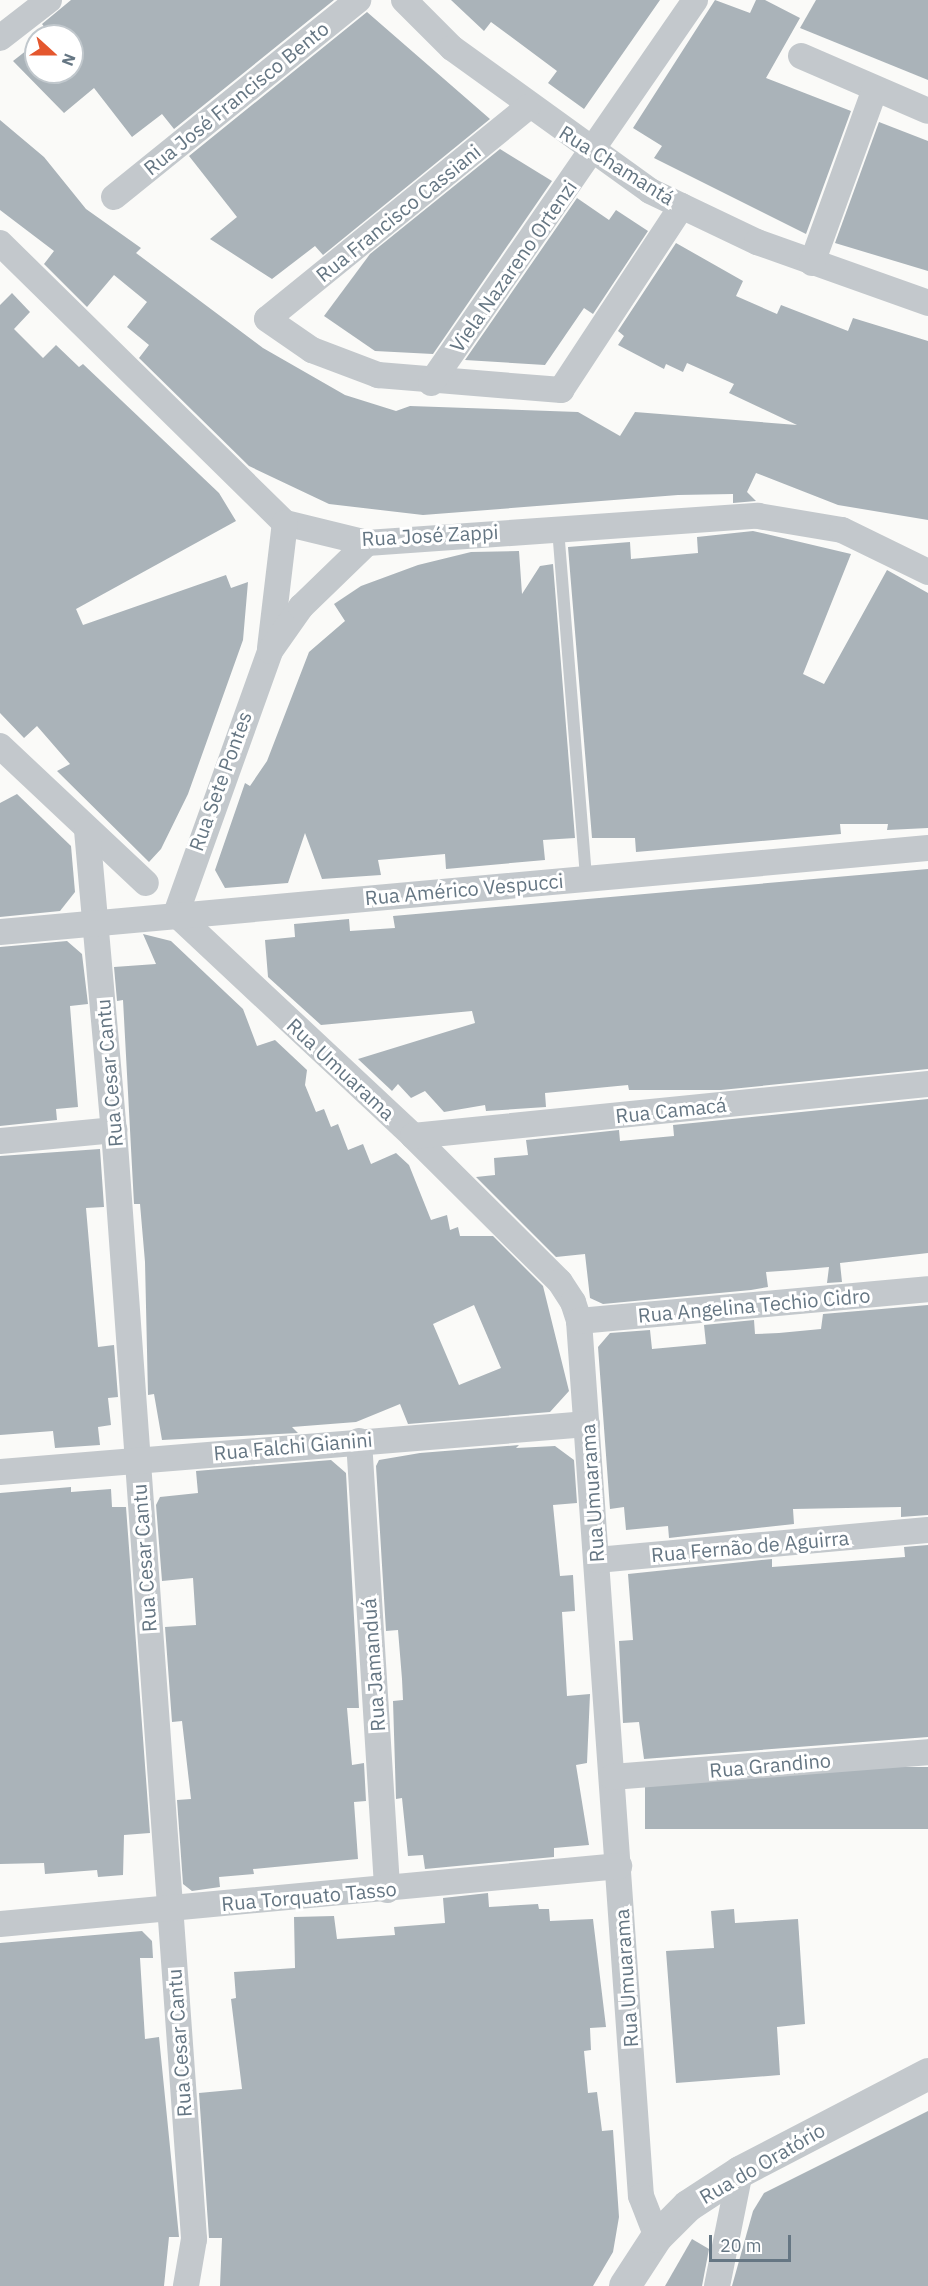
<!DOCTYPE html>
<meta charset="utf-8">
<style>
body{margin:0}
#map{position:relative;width:928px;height:2286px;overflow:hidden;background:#fafaf8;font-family:"IBM Plex Sans",sans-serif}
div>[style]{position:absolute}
.building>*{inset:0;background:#aab3b9;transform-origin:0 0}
.service>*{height:12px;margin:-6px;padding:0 6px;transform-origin:6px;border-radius:6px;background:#c3c8cc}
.minor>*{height:26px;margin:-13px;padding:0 13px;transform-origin:13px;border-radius:13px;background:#c3c8cc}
.tertiary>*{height:32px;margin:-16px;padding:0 16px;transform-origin:16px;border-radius:16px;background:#c3c8cc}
span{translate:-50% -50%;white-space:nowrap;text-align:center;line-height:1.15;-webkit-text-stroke:6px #fff;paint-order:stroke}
.street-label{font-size:20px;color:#657683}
.north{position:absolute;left:24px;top:24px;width:60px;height:60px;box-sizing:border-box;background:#fff;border:2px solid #c1c8cd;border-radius:50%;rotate:111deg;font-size:16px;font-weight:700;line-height:24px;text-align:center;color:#657683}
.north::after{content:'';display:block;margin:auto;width:21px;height:27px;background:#e4572e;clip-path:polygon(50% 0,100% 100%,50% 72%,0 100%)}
.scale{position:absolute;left:709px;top:2235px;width:82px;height:27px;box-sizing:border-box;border:3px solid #657683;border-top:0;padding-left:8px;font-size:18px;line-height:21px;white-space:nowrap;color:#657683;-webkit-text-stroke:4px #fff;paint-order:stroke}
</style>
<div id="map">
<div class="building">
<div style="clip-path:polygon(71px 0,334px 0,174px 129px,162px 114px,132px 137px,94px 88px,64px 113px,13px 61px,36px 43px,36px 72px,72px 72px,72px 36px,45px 36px,49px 33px,42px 24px)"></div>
<div style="clip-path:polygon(451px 0,660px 0,584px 109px,548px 83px,557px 71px,491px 22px,484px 31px)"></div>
<div style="clip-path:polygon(715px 0,750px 13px,756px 0,765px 0,800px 18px,766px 78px,851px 111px,806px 234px,654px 158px,662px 146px,633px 128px)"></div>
<div style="clip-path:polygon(816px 0,928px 0,928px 80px,800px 28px)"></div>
<div style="clip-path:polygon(367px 12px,490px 119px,323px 255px,315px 246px,272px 279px,210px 239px,237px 217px,189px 156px)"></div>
<div style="clip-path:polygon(0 120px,44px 157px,86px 209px,141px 248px,136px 253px,263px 348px,345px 395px,396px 411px,410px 406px,578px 412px,620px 436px,635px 412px,797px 425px,729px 393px,734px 384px,687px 363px,683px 372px,666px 364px,664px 369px,618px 345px,624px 336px,618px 331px,676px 243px,743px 281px,736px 296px,777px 314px,781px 305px,848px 331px,853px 318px,928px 341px,928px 520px,838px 505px,756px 473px,747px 492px,756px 501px,733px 503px,733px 494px,678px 495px,423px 515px,329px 504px,249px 466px,139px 358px,149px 345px,127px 327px,147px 302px,114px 275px,87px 307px,44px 264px,54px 251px,0 210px)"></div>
<div style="clip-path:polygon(879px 122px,928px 141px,928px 271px,835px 243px)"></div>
<div style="clip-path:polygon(500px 149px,552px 181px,433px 354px,375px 351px,324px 316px,370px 254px)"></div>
<div style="clip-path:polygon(577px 198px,609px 220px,616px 210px,648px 231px,593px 314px,584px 308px,545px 365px,465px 360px)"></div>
<div style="clip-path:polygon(12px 293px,30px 312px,14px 329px,43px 358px,56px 345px,79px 367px,83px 364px,219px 493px,236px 521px,76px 609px,83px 625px,226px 575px,231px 588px,248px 582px,243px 640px,188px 794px,161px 849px,149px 862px,57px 771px,70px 764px,37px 726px,24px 738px,0 713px,0 305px)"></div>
<div style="clip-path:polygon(753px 531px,851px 554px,803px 674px,824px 684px,887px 570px,928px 593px,928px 828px,887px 830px,888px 824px,840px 824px,841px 834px,636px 852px,635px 838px,592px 838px,568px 547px,630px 542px,631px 559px,698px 553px,697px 537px)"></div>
<div style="clip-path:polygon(519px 551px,522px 594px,540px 566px,553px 564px,575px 838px,543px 840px,545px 860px,446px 869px,445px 854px,378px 860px,381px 875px,322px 879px,305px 833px,288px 883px,225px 888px,215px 870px,245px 783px,250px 786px,267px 761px,309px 652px,345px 621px,334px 604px,361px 586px,418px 565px,471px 552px)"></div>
<div style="clip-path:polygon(17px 794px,71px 846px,75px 892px,60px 911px,0 917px,0 803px)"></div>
<div style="clip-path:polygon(928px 869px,928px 1069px,721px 1090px,629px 1090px,628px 1085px,545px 1093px,546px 1107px,486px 1111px,485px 1105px,444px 1112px,425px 1091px,411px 1098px,398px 1084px,392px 1091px,358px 1059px,475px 1023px,472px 1011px,321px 1025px,268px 977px,265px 940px,295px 937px,294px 924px,349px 919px,350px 931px,395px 928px,393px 916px)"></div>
<div style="clip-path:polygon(evenodd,143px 934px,171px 941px,243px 1009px,257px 1046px,275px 1040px,307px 1070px,305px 1085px,316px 1112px,324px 1109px,331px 1127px,338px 1124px,348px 1150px,363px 1144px,371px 1164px,396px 1153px,409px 1165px,431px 1220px,447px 1215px,450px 1230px,458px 1227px,460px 1236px,493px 1236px,543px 1286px,569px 1391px,550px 1412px,408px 1424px,400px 1404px,356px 1422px,292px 1427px,298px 1433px,162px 1440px,154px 1394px,148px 1395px,145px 1262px,140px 1204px,134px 1204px,123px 1000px,117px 1001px,114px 967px,156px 964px,143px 934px,474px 1305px,501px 1368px,459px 1385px,433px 1324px,474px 1305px)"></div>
<div style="clip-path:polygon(67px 941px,82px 954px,88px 1004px,70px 1006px,78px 1107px,56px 1109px,57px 1120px,0 1126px,0 947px)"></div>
<div style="clip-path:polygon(928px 1099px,928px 1253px,840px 1263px,842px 1282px,827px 1283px,829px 1267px,795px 1270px,766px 1272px,768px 1287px,751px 1290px,603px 1304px,590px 1298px,585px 1254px,556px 1257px,476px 1177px,495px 1175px,494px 1158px,528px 1155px,526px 1140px,619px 1130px,620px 1141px,674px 1136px,673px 1125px)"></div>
<div style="clip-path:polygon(100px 1149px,104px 1207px,86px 1208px,98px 1347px,114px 1345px,118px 1397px,108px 1398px,111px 1425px,98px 1427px,100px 1445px,55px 1448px,53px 1431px,0 1435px,0 1156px)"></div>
<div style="clip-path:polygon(928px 1305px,928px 1515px,901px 1517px,901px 1507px,793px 1509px,794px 1524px,669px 1538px,668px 1526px,626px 1530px,624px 1507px,610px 1509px,598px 1347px,610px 1333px,650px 1330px,652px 1349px,706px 1344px,704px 1325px,754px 1320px,755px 1334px,779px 1333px,821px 1329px,823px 1314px)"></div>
<div style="clip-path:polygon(519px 1445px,516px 1448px,555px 1446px,574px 1460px,577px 1503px,553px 1505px,560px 1576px,573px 1575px,575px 1611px,562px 1612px,567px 1696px,590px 1694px,587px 1763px,576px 1765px,589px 1845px,554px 1848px,554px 1857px,425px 1869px,423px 1855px,408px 1856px,402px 1798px,396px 1799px,393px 1701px,403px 1700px,402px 1679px,398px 1630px,386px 1631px,376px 1466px,379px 1460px,420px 1453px)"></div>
<div style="clip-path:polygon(331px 1460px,346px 1473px,359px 1708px,347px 1708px,352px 1765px,364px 1763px,366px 1801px,354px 1802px,358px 1859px,253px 1869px,254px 1874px,219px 1877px,220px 1887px,192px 1891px,183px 1884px,177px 1800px,191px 1799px,182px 1721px,172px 1722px,165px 1627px,196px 1625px,193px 1578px,162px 1581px,156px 1505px,160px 1497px,198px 1493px,196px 1471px)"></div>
<div style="clip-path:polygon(71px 1487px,71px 1492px,111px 1489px,112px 1507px,126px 1507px,150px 1833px,124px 1835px,123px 1875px,98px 1877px,97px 1870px,45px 1874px,44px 1863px,0 1864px,0 1493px)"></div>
<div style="clip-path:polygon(928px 1545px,928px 1737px,644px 1759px,639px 1722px,623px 1723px,619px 1641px,633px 1640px,628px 1574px,772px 1559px,772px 1567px,905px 1557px,904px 1547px)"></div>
<div style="left:928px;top:1767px;width:62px;height:283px;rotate:90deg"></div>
<div style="clip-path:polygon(488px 1893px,489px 1907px,538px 1904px,539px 1909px,549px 1909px,550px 1921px,593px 1919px,606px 2027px,590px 2028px,591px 2050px,584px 2051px,588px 2093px,597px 2092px,602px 2131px,613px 2130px,619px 2217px,613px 2252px,593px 2286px,220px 2286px,222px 2238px,209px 2238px,199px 2093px,242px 2089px,231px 1999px,236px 1998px,234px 1972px,295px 1968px,294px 1917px,334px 1916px,337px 1939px,395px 1935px,394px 1927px,445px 1923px,443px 1898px)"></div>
<div style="clip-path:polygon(734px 1909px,735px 1923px,798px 1919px,805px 2024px,777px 2027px,780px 2075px,676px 2083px,666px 1951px,714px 1948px,711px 1911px)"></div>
<div style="clip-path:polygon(142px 1931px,152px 1941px,153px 1958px,140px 1958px,145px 2039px,159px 2037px,179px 2237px,169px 2237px,164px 2286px,0 2286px,0 1943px)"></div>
<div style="clip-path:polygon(928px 2111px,928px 2286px,732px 2286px,753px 2211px,764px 2193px)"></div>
<div style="clip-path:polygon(692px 2239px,709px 2249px,702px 2286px,665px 2286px)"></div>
</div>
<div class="service">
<div style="left:558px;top:529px;width:350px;rotate:85.4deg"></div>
</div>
<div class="minor">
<div style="left:404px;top:0;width:68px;rotate:45deg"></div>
<div style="left:452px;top:48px;width:244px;rotate:35.8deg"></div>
<div style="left:650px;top:191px;width:119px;rotate:25.5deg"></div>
<div style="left:757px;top:242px;width:182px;rotate:19.6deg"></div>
<div style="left:0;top:38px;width:62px;rotate:-37.8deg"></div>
<div style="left:801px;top:56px;width:138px;rotate:23.4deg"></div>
<div style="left:528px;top:107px;width:336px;rotate:140.9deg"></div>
<div style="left:267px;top:319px;width:55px;rotate:34.6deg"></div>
<div style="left:312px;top:350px;width:71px;rotate:20.7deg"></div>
<div style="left:378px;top:375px;width:184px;rotate:4.7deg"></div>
<div style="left:561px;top:390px;width:220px;rotate:-56.7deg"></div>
<div style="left:114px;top:197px;width:314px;rotate:-38.9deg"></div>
<div style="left:0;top:243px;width:400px;rotate:44.5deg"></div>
<div style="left:285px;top:523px;width:84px;rotate:13.7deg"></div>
<div style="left:367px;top:543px;width:392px;rotate:-4deg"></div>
<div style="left:758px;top:516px;width:85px;rotate:9.5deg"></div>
<div style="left:842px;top:530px;width:96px;rotate:26deg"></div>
<div style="left:812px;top:263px;width:185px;rotate:-70.1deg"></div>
<div style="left:431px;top:383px;width:465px;rotate:-55.4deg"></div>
<div style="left:270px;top:648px;width:126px;rotate:-83.2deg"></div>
<div style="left:0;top:746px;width:200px;rotate:43.2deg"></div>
<div style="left:87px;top:830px;width:301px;rotate:84.9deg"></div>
<div style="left:114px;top:1130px;width:1112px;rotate:85.87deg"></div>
<div style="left:194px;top:2239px;width:48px;rotate:99.7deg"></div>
<div style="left:176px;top:914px;width:325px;rotate:43.1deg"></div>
<div style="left:413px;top:1136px;width:207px;rotate:44.8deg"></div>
<div style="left:560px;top:1282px;width:24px;rotate:57deg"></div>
<div style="left:573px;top:1302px;width:20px;rotate:72deg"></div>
<div style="left:579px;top:1321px;width:877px;rotate:85.95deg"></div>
<div style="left:641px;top:2196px;width:44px;rotate:68.7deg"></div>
<div style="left:176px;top:914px;width:279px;rotate:-70.3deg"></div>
<div style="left:270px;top:651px;width:54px;rotate:-54.8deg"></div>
<div style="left:301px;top:607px;width:92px;rotate:-44.1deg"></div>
<div style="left:0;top:932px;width:932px;rotate:-5.17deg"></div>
<div style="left:413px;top:1136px;width:518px;rotate:-5.77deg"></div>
<div style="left:0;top:1141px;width:115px;rotate:-5.5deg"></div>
<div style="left:579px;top:1321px;width:350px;rotate:-5.2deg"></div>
<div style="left:359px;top:1441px;width:450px;rotate:86.4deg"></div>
<div style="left:0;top:1472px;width:589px;rotate:-4.67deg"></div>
<div style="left:597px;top:1560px;width:332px;rotate:-5.2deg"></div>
<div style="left:612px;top:1777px;width:317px;rotate:-4.5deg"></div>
<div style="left:0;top:1924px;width:622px;rotate:-5.35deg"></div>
<div style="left:717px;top:2286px;width:116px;rotate:-78.6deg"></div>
</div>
<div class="tertiary">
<div style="left:625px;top:2286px;width:59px;rotate:-56.9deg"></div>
<div style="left:657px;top:2237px;width:44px;rotate:-45deg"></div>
<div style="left:688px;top:2206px;width:62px;rotate:-33.2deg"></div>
<div style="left:740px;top:2172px;width:212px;rotate:-27.5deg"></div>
</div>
<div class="street-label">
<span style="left:236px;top:98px;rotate:-39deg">Rua José Francisco Bento</span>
<span style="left:617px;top:165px;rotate:32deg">Rua Chamantá</span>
<span style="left:398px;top:213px;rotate:-39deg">Rua Francisco Cassiani</span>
<span style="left:513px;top:266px;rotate:-55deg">Viela Nazareno Ortenzi</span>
<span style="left:430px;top:535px;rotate:-3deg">Rua José Zappi</span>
<span style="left:220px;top:781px;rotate:-70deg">Rua Sete Pontes</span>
<span style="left:464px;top:889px;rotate:-5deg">Rua Américo Vespucci</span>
<span style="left:341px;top:1069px;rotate:43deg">Rua Umuarama</span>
<span style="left:109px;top:1073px;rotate:-95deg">Rua Cesar Cantu</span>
<span style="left:671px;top:1110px;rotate:-6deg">Rua Camacá</span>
<span style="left:754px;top:1305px;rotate:-5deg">Rua Angelina Techio Cidro</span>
<span style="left:293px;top:1446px;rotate:-5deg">Rua Falchi Gianini</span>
<span style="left:592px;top:1493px;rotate:-94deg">Rua Umuarama</span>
<span style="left:750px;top:1546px;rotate:-5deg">Rua Fernão de Aguirra</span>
<span style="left:144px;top:1558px;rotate:-94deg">Rua Cesar Cantu</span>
<span style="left:373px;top:1665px;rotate:-94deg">Rua Jamanduá</span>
<span style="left:770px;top:1765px;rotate:-5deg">Rua Grandino</span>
<span style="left:309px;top:1896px;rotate:-5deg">Rua Torquato Tasso</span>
<span style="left:626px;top:1978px;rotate:-94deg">Rua Umuarama</span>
<span style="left:179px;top:2043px;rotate:-94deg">Rua Cesar Cantu</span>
<span style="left:762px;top:2163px;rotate:-30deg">Rua do Oratório</span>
</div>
<div class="north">N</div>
<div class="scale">20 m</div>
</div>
